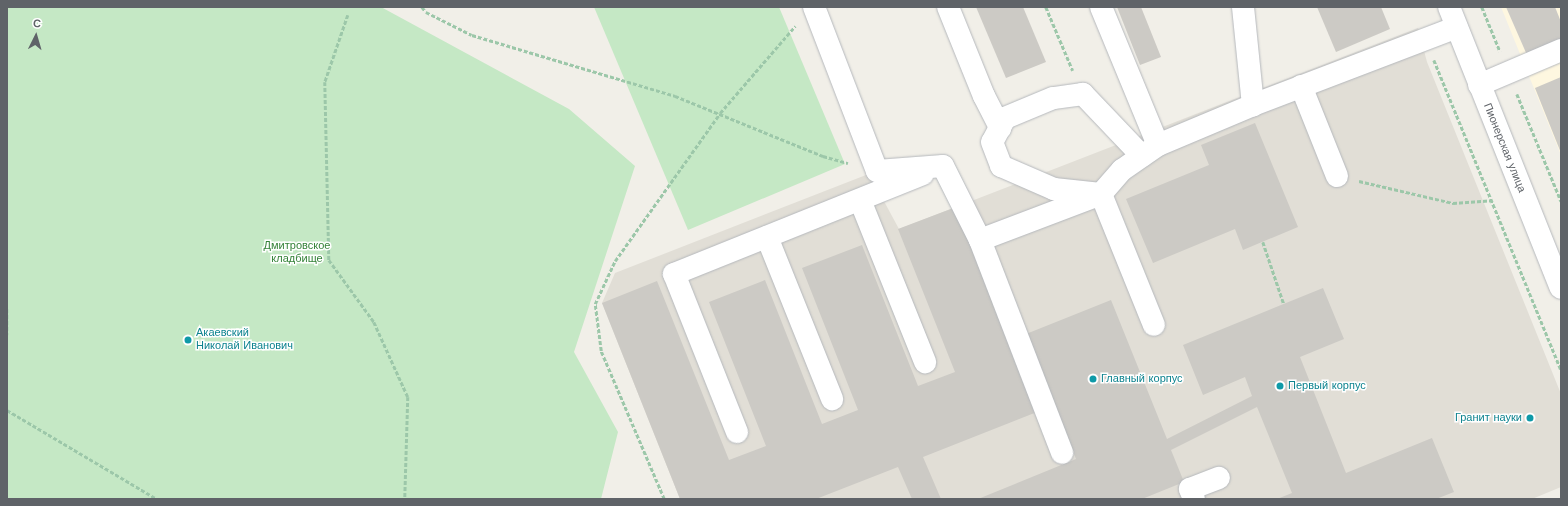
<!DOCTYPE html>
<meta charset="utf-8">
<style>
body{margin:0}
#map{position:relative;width:1568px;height:506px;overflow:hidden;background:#f1efe8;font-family:"Work Sans",sans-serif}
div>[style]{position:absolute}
.commercial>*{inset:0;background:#fef7e0}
.education>*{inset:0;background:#e1ded6}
.green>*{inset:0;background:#c5e8c5}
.building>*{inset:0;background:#cccac5}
.path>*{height:2.5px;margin-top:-1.25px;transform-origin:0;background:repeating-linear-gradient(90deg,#9cc7a9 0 4px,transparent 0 6px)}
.roads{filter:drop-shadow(0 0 1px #b5b8bc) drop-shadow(0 0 1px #b5b8bc)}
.minor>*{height:22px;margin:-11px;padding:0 11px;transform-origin:11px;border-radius:11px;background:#fff}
.dots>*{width:11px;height:11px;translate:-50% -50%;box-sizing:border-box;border:2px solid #fff;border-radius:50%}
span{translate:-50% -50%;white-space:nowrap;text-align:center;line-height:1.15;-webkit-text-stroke:3px #fff;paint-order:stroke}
.street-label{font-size:11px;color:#5f6368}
.park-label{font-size:11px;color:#348238}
.culture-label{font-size:11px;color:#0d838f}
.left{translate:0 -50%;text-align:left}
.right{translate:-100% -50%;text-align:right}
.frame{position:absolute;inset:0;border:8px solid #5f6368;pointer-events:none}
.north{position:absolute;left:16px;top:16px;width:40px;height:40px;-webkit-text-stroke:3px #fff;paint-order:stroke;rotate:5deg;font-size:11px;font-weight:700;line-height:16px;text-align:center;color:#5f6368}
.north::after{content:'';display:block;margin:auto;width:14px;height:18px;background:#5f6368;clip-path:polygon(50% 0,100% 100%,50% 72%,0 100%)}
</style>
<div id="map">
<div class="commercial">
<div style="clip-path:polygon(1501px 7px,1561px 7px,1561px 155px)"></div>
</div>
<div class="education">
<div style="clip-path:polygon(1418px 28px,1427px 62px,1561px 394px,1561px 487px,1532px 499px,680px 499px,602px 303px,615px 273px,866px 175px,879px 192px,899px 229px)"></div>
</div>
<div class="green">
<div style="clip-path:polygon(7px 7px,381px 7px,569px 109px,635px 166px,574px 352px,618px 432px,601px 499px,7px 499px)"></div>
<div style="clip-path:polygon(594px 7px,779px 7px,845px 164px,688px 230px)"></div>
</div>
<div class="building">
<div style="clip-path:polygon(976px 7px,1023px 7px,1046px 62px,1006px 78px)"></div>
<div style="clip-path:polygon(1117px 7px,1141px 7px,1161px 57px,1140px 65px)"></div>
<div style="clip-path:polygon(1317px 7px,1381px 7px,1390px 29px,1336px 52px)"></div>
<div style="clip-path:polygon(1506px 7px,1555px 7px,1561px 22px,1561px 40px,1527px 55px)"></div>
<div style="clip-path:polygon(1561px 77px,1561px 153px,1535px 88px)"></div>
<div style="clip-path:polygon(1255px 123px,1298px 227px,1243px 250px,1235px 229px,1153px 263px,1126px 199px,1209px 165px,1201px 145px)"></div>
<div style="clip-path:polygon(956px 207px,1037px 412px,923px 457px,941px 499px,912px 499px,898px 467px,816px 499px,680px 499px,602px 303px,657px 281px,729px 460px,766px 446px,709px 302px,765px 280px,822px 424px,858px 410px,802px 268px,862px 245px,918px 386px,955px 372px,898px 229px)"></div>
<div style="clip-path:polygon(1323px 288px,1344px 339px,1300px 357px,1346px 473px,1432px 438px,1454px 492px,1436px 499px,1277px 499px,1292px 493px,1257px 407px,1171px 450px,1184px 482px,1142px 499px,978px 499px,1076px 459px,1026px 334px,1111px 300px,1167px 439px,1252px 396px,1245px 377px,1203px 395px,1183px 345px)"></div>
</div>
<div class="path">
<div style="left:422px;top:7px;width:6px;rotate:51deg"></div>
<div style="left:426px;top:12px;width:51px;rotate:26.6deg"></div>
<div style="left:472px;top:35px;width:212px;rotate:16.7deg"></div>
<div style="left:675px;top:96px;width:160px;rotate:22.1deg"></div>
<div style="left:823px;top:156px;width:26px;rotate:16deg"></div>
<div style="left:1046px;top:7px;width:69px;rotate:67.1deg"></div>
<div style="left:1482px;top:7px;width:48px;rotate:67.8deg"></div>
<div style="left:348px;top:15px;width:71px;rotate:108.9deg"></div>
<div style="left:325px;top:82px;width:178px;rotate:88.7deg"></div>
<div style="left:329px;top:260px;width:77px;rotate:54deg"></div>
<div style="left:374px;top:322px;width:82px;rotate:65.6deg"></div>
<div style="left:408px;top:397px;width:102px;rotate:91.7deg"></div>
<div style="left:1434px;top:60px;width:334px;rotate:67.7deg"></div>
<div style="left:1517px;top:94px;width:116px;rotate:67.6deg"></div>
<div style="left:1359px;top:181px;width:97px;rotate:13.2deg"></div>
<div style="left:1453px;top:203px;width:39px;rotate:-4deg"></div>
<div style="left:1263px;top:242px;width:65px;rotate:71.3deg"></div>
<div style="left:7px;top:309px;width:26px;rotate:90deg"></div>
<div style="left:7px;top:410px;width:174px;rotate:30.7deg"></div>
<div style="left:664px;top:499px;width:161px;rotate:-113.1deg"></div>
<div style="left:601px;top:351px;width:47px;rotate:-97.3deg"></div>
<div style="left:595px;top:304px;width:47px;rotate:-65.1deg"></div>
<div style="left:615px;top:261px;width:181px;rotate:-54.6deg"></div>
<div style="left:720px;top:113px;width:115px;rotate:-49.2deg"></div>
</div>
<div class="roads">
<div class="minor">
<div style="left:814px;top:7px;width:176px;rotate:69deg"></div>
<div style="left:877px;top:171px;width:66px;rotate:-4.3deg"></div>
<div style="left:943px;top:166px;width:83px;rotate:63.4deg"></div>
<div style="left:980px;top:240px;width:129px;rotate:-20.8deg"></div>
<div style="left:1101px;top:194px;width:32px;rotate:-49deg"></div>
<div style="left:1122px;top:170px;width:44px;rotate:-34.8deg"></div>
<div style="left:1158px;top:145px;width:103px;rotate:-22.8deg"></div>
<div style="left:1253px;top:105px;width:218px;rotate:-20.9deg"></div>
<div style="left:948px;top:7px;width:96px;rotate:68deg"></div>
<div style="left:984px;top:96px;width:36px;rotate:63deg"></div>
<div style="left:1101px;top:7px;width:149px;rotate:67.6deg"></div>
<div style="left:1243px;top:7px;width:99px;rotate:84.2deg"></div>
<div style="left:1449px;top:7px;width:302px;rotate:68.3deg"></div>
<div style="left:1479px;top:85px;width:89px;rotate:-23.1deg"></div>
<div style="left:1301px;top:86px;width:97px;rotate:68.2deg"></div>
<div style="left:1142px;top:156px;width:86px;rotate:-133.6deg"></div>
<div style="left:1083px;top:94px;width:30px;rotate:172deg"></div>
<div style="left:1053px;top:98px;width:52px;rotate:157.4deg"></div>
<div style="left:1005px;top:118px;width:27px;rotate:118deg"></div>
<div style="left:992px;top:142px;width:26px;rotate:69deg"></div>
<div style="left:1001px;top:166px;width:58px;rotate:23.5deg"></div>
<div style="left:1054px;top:189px;width:47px;rotate:6.1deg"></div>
<div style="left:1101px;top:194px;width:141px;rotate:68deg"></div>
<div style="left:860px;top:200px;width:175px;rotate:68.1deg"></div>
<div style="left:767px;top:237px;width:175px;rotate:68.1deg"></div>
<div style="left:980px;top:240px;width:228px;rotate:68.9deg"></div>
<div style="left:737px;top:432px;width:170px;rotate:-111.7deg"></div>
<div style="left:674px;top:274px;width:268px;rotate:-21.9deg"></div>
<div style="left:1194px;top:499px;width:11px;rotate:-112deg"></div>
<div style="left:1190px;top:489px;width:31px;rotate:-21deg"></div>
</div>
</div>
<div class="dots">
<div style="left:188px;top:340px;background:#0f9aa8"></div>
<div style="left:1093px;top:379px;background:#0f9aa8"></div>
<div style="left:1280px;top:386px;background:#0f9aa8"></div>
<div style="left:1530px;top:418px;background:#0f9aa8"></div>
</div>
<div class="street-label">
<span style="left:1504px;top:148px;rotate:68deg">Пионерская улица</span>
</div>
<div class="park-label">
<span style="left:297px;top:253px">Дмитровское<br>кладбище</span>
</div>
<div class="culture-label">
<span class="left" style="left:196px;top:340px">Акаевский<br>Николай Иванович</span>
<span class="left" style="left:1101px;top:379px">Главный корпус</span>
<span class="left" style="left:1288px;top:386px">Первый корпус</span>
<span class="right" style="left:1522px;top:418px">Гранит науки</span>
</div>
<div class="frame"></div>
<div class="north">С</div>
</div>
